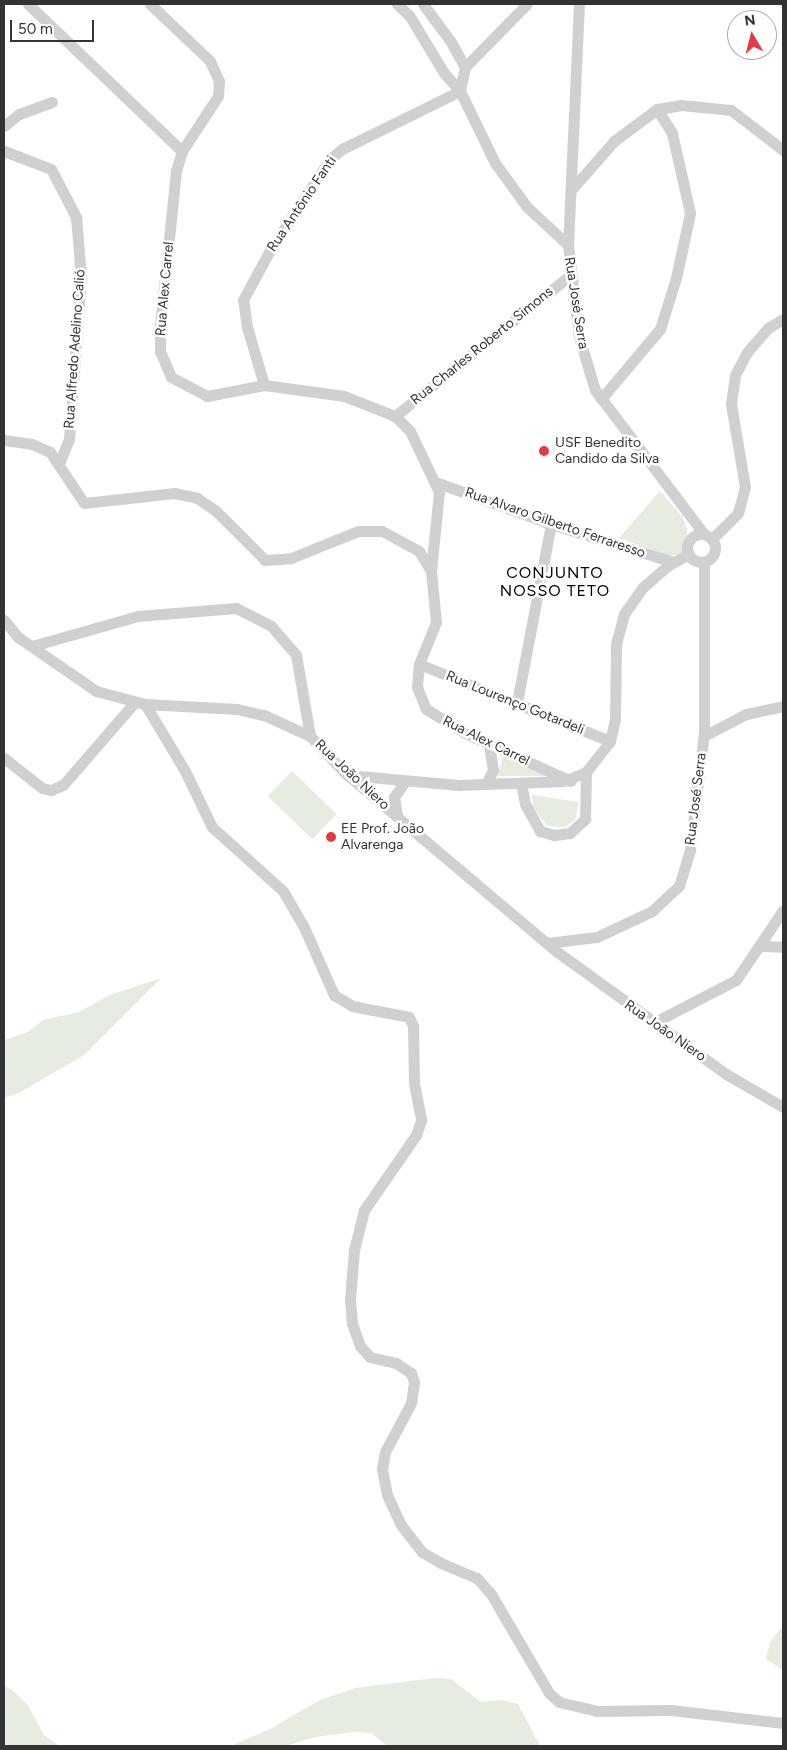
<!DOCTYPE html>
<meta charset="utf-8">
<style>
body{margin:0}
#map{position:relative;width:787px;height:1750px;overflow:hidden;background:#fff;font-family:Figtree,sans-serif}
div>[style]{position:absolute}
.green>*{inset:0;background:#e6ecdf;transform-origin:0 0}
.minor>*{height:11px;margin:-5.5px;padding:0 5.5px;transform-origin:5.5px;border-radius:5.5px;background:#d0d0d0}
.minor>.ring{margin:-5.5px;padding:0;box-sizing:content-box;background:none;border:11px solid #d0d0d0;border-radius:50%}
.dots>*{width:14px;height:14px;translate:-50% -50%;box-sizing:border-box;border:2px solid #fff;border-radius:50%}
span{translate:-50% -50%;white-space:nowrap;text-align:center;line-height:1.15;-webkit-text-stroke:5px #fff;paint-order:stroke}
.street-label{font-size:14px;color:#333}
.poi-label{font-size:14px;color:#333}
.left{translate:0 -50%;text-align:left}
.quarter-label{font-size:16px;color:#000;letter-spacing:1px}
.frame{position:absolute;inset:0;border:5px solid #333;pointer-events:none}
.north{position:absolute;left:727px;top:10px;width:50px;height:50px;box-sizing:border-box;background:#fff;border:1px solid #adadad;border-radius:50%;rotate:352deg;font-size:14px;font-weight:700;line-height:20px;text-align:center;color:#333}
.north::after{content:'';display:block;margin:auto;width:18px;height:22px;background:#e63946;clip-path:polygon(50% 0,100% 100%,50% 72%,0 100%)}
.scale{position:absolute;left:10px;top:20px;width:84px;height:22px;box-sizing:border-box;border:2px solid #333;border-top:0;padding-left:6px;font-size:15px;line-height:18px;white-space:nowrap;color:#333;-webkit-text-stroke:4px #fff;paint-order:stroke}
</style>
<div id="map">
<div class="green">
<div style="clip-path:polygon(660px 491px,683px 517px,687px 529px,686px 547px,681px 554px,669px 556px,619px 538px)"></div>
<div style="clip-path:polygon(503px 756px,551px 776px,498px 776px)"></div>
<div style="left:292px;top:771px;width:62px;height:35px;rotate:44deg"></div>
<div style="clip-path:polygon(532px 795px,579px 802px,575px 820px,563px 828px,547px 826px,533px 808px)"></div>
<div style="clip-path:polygon(161px 978px,84px 1055px,19px 1093px,4px 1098px,4px 1040px,28px 1032px,43px 1020px,79px 1012px,110px 995px)"></div>
<div style="clip-path:polygon(783px 1626px,783px 1670px,766px 1659px,770px 1642px)"></div>
<div style="clip-path:polygon(434px 1678px,451px 1679px,481px 1702px,501px 1700px,518px 1704px,540px 1746px,404px 1746px,386px 1745px,371px 1733px,354px 1732px,315px 1737px,286px 1746px,231px 1746px,270px 1729px,320px 1700px,355px 1688px)"></div>
<div style="clip-path:polygon(4px 1686px,11px 1689px,27px 1704px,44px 1735px,59px 1746px,4px 1746px)"></div>
</div>
<div class="minor">
<div style="left:28px;top:4px;width:213px;rotate:43.7deg"></div>
<div style="left:150px;top:4px;width:83px;rotate:43.5deg"></div>
<div style="left:210px;top:61px;width:22px;rotate:66deg"></div>
<div style="left:219px;top:81px;width:15px;rotate:94deg"></div>
<div style="left:218px;top:96px;width:66px;rotate:123.2deg"></div>
<div style="left:182px;top:151px;width:21px;rotate:107deg"></div>
<div style="left:176px;top:171px;width:157px;rotate:95.9deg"></div>
<div style="left:160px;top:327px;width:24px;rotate:90deg"></div>
<div style="left:160px;top:351px;width:28px;rotate:67deg"></div>
<div style="left:171px;top:377px;width:41px;rotate:27.8deg"></div>
<div style="left:207px;top:396px;width:58px;rotate:-10.9deg"></div>
<div style="left:264px;top:385px;width:81px;rotate:7.8deg"></div>
<div style="left:344px;top:396px;width:55px;rotate:21.4deg"></div>
<div style="left:395px;top:416px;width:21px;rotate:45deg"></div>
<div style="left:410px;top:431px;width:68px;rotate:64.6deg"></div>
<div style="left:439px;top:492px;width:79px;rotate:95.8deg"></div>
<div style="left:431px;top:571px;width:51px;rotate:84.4deg"></div>
<div style="left:436px;top:622px;width:45px;rotate:112deg"></div>
<div style="left:419px;top:664px;width:23px;rotate:95deg"></div>
<div style="left:417px;top:687px;width:24px;rotate:68deg"></div>
<div style="left:426px;top:709px;width:46px;rotate:31.6deg"></div>
<div style="left:465px;top:733px;width:116px;rotate:24.4deg"></div>
<div style="left:397px;top:4px;width:16px;rotate:43deg"></div>
<div style="left:409px;top:15px;width:68px;rotate:58.9deg"></div>
<div style="left:444px;top:73px;width:24px;rotate:48deg"></div>
<div style="left:460px;top:91px;width:80px;rotate:64.1deg"></div>
<div style="left:495px;top:163px;width:54px;rotate:54deg"></div>
<div style="left:527px;top:207px;width:56px;rotate:42.8deg"></div>
<div style="left:423px;top:4px;width:47px;rotate:53.6deg"></div>
<div style="left:451px;top:42px;width:29px;rotate:61deg"></div>
<div style="left:465px;top:67px;width:25px;rotate:102deg"></div>
<div style="left:579px;top:4px;width:241px;rotate:92.6deg"></div>
<div style="left:568px;top:245px;width:93px;rotate:83.2deg"></div>
<div style="left:579px;top:337px;width:55px;rotate:73.2deg"></div>
<div style="left:595px;top:390px;width:181px;rotate:52.9deg"></div>
<div style="left:465px;top:67px;width:88px;rotate:-45.5deg"></div>
<div style="left:4px;top:126px;width:19px;rotate:-39deg"></div>
<div style="left:19px;top:114px;width:35px;rotate:-20deg"></div>
<div style="left:4px;top:151px;width:50px;rotate:21deg"></div>
<div style="left:51px;top:169px;width:54px;rotate:62.5deg"></div>
<div style="left:76px;top:217px;width:59px;rotate:85.2deg"></div>
<div style="left:81px;top:276px;width:163px;rotate:94.2deg"></div>
<div style="left:69px;top:439px;width:27px;rotate:112deg"></div>
<div style="left:572px;top:189px;width:64px;rotate:-48.8deg"></div>
<div style="left:614px;top:141px;width:54px;rotate:-36.7deg"></div>
<div style="left:657px;top:109px;width:24px;rotate:-9deg"></div>
<div style="left:681px;top:105px;width:50px;rotate:5.7deg"></div>
<div style="left:731px;top:110px;width:66px;rotate:37.6deg"></div>
<div style="left:264px;top:385px;width:60px;rotate:-106.3deg"></div>
<div style="left:247px;top:327px;width:27px;rotate:-98deg"></div>
<div style="left:243px;top:300px;width:57px;rotate:-61.6deg"></div>
<div style="left:270px;top:250px;width:109px;rotate:-56.6deg"></div>
<div style="left:330px;top:159px;width:16px;rotate:-40deg"></div>
<div style="left:342px;top:149px;width:131px;rotate:-26.2deg"></div>
<div style="left:601px;top:399px;width:92px;rotate:-49.9deg"></div>
<div style="left:660px;top:329px;width:53px;rotate:-72.6deg"></div>
<div style="left:676px;top:278px;width:66px;rotate:-77.8deg"></div>
<div style="left:690px;top:213px;width:82px;rotate:-102.7deg"></div>
<div style="left:672px;top:133px;width:28px;rotate:-122deg"></div>
<div style="left:395px;top:416px;width:223px;rotate:-38.8deg"></div>
<div style="left:4px;top:440px;width:28px;rotate:8deg"></div>
<div style="left:32px;top:444px;width:20px;rotate:24deg"></div>
<div style="left:50px;top:452px;width:61px;rotate:56.3deg"></div>
<div style="left:84px;top:503px;width:91px;rotate:-6.3deg"></div>
<div style="left:174px;top:493px;width:24px;rotate:12deg"></div>
<div style="left:197px;top:498px;width:23px;rotate:34deg"></div>
<div style="left:216px;top:511px;width:69px;rotate:45deg"></div>
<div style="left:265px;top:560px;width:26px;rotate:-4deg"></div>
<div style="left:291px;top:558px;width:72px;rotate:-21.9deg"></div>
<div style="left:358px;top:531px;width:24px"></div>
<div style="left:382px;top:531px;width:42px;rotate:28.4deg"></div>
<div style="left:419px;top:551px;width:23px;rotate:59deg"></div>
<div style="left:438px;top:483px;width:120px;rotate:19.9deg"></div>
<div style="left:551px;top:524px;width:128px;rotate:17.3deg"></div>
<div class="ring" style="left:687px;top:534px;width:17px;height:17px"></div>
<div style="left:712px;top:539px;width:37px;rotate:-45deg"></div>
<div style="left:738px;top:513px;width:27px;rotate:-75deg"></div>
<div style="left:745px;top:487px;width:84px;rotate:-99.6deg"></div>
<div style="left:731px;top:404px;width:29px;rotate:-82deg"></div>
<div style="left:735px;top:375px;width:27px;rotate:-62deg"></div>
<div style="left:748px;top:351px;width:30px;rotate:-49deg"></div>
<div style="left:768px;top:328px;width:17px;rotate:-31deg"></div>
<div style="left:4px;top:620px;width:22px;rotate:51deg"></div>
<div style="left:18px;top:637px;width:95px;rotate:34.7deg"></div>
<div style="left:96px;top:691px;width:51px;rotate:14.9deg"></div>
<div style="left:145px;top:704px;width:92px;rotate:3.1deg"></div>
<div style="left:237px;top:709px;width:28px;rotate:13deg"></div>
<div style="left:264px;top:715px;width:51px;rotate:24.5deg"></div>
<div style="left:310px;top:736px;width:50px;rotate:46.6deg"></div>
<div style="left:344px;top:772px;width:277px;rotate:40.2deg"></div>
<div style="left:556px;top:951px;width:210px;rotate:35.9deg"></div>
<div style="left:726px;top:1074px;width:66px;rotate:30.1deg"></div>
<div style="left:32px;top:646px;width:110px;rotate:-15.8deg"></div>
<div style="left:138px;top:616px;width:98px;rotate:-4.7deg"></div>
<div style="left:236px;top:608px;width:39px;rotate:27deg"></div>
<div style="left:271px;top:626px;width:38px;rotate:49deg"></div>
<div style="left:296px;top:655px;width:82px;rotate:80.2deg"></div>
<div style="left:419px;top:664px;width:206px;rotate:22deg"></div>
<div style="left:517px;top:702px;width:181px;rotate:-79.2deg"></div>
<div style="left:145px;top:704px;width:78px;rotate:59.2deg"></div>
<div style="left:185px;top:771px;width:62px;rotate:64.3deg"></div>
<div style="left:212px;top:827px;width:96px;rotate:42deg"></div>
<div style="left:283px;top:891px;width:39px;rotate:60deg"></div>
<div style="left:303px;top:925px;width:77px;rotate:66.1deg"></div>
<div style="left:334px;top:995px;width:21px;rotate:31deg"></div>
<div style="left:352px;top:1006px;width:58px;rotate:10.9deg"></div>
<div style="left:409px;top:1017px;width:10px;rotate:66deg"></div>
<div style="left:413px;top:1026px;width:57px;rotate:89deg"></div>
<div style="left:414px;top:1083px;width:38px;rotate:79deg"></div>
<div style="left:421px;top:1120px;width:16px;rotate:108deg"></div>
<div style="left:416px;top:1135px;width:91px;rotate:124.7deg"></div>
<div style="left:364px;top:1210px;width:41px;rotate:104deg"></div>
<div style="left:354px;top:1250px;width:50px;rotate:94.6deg"></div>
<div style="left:350px;top:1300px;width:23px;rotate:85deg"></div>
<div style="left:352px;top:1323px;width:24px;rotate:71deg"></div>
<div style="left:360px;top:1346px;width:15px;rotate:48deg"></div>
<div style="left:370px;top:1357px;width:27px;rotate:13deg"></div>
<div style="left:396px;top:1363px;width:18px;rotate:34deg"></div>
<div style="left:411px;top:1373px;width:9px;rotate:72deg"></div>
<div style="left:414px;top:1382px;width:21px;rotate:98deg"></div>
<div style="left:411px;top:1403px;width:55px;rotate:118deg"></div>
<div style="left:385px;top:1452px;width:17px;rotate:100deg"></div>
<div style="left:382px;top:1469px;width:26px;rotate:79deg"></div>
<div style="left:387px;top:1495px;width:33px;rotate:65deg"></div>
<div style="left:401px;top:1525px;width:34px;rotate:52deg"></div>
<div style="left:422px;top:1552px;width:22px;rotate:30deg"></div>
<div style="left:441px;top:1563px;width:39px;rotate:23deg"></div>
<div style="left:477px;top:1578px;width:21px;rotate:49deg"></div>
<div style="left:491px;top:1594px;width:115px;rotate:59.6deg"></div>
<div style="left:549px;top:1693px;width:13px;rotate:42deg"></div>
<div style="left:559px;top:1702px;width:39px;rotate:13deg"></div>
<div style="left:597px;top:1711px;width:74px;rotate:-0.8deg"></div>
<div style="left:671px;top:1710px;width:113px;rotate:6.6deg"></div>
<div style="left:704px;top:736px;width:47px;rotate:-27.6deg"></div>
<div style="left:746px;top:714px;width:38px;rotate:-12deg"></div>
<div style="left:4px;top:758px;width:48px;rotate:38.3deg"></div>
<div style="left:42px;top:788px;width:9px;rotate:13deg"></div>
<div style="left:51px;top:790px;width:13px;rotate:-23deg"></div>
<div style="left:63px;top:785px;width:110px;rotate:-49.1deg"></div>
<div style="left:347px;top:775px;width:112px;rotate:5.1deg"></div>
<div style="left:459px;top:785px;width:105px;rotate:-2.2deg"></div>
<div style="left:564px;top:781px;width:24px;rotate:-22deg"></div>
<div style="left:586px;top:772px;width:39px;rotate:-52deg"></div>
<div style="left:610px;top:741px;width:23px;rotate:-77deg"></div>
<div style="left:615px;top:719px;width:75px;rotate:-89.2deg"></div>
<div style="left:616px;top:644px;width:31px;rotate:-75deg"></div>
<div style="left:624px;top:614px;width:32px;rotate:-55deg"></div>
<div style="left:642px;top:588px;width:33px;rotate:-41deg"></div>
<div style="left:667px;top:566px;width:25px;rotate:-29deg"></div>
<div style="left:521px;top:783px;width:21px;rotate:79deg"></div>
<div style="left:525px;top:804px;width:31px;rotate:61deg"></div>
<div style="left:540px;top:831px;width:15px;rotate:16deg"></div>
<div style="left:554px;top:835px;width:16px;rotate:-7deg"></div>
<div style="left:570px;top:833px;width:21px;rotate:-43deg"></div>
<div style="left:585px;top:819px;width:47px;rotate:-88.8deg"></div>
<div style="left:486px;top:784px;width:16px;rotate:-63deg"></div>
<div style="left:493px;top:770px;width:25px;rotate:-99deg"></div>
<div style="left:397px;top:816px;width:19px;rotate:-99deg"></div>
<div style="left:394px;top:797px;width:19px;rotate:-55deg"></div>
<div style="left:547px;top:943px;width:50px;rotate:-6.8deg"></div>
<div style="left:597px;top:937px;width:61px;rotate:-25.3deg"></div>
<div style="left:652px;top:911px;width:37px;rotate:-43deg"></div>
<div style="left:679px;top:886px;width:38px;rotate:-73deg"></div>
<div style="left:690px;top:850px;width:118px;rotate:-83.2deg"></div>
<div style="left:704px;top:733px;width:171px;rotate:-90deg"></div>
<div style="left:759px;top:946px;width:24px;rotate:2deg"></div>
<div style="left:653px;top:1023px;width:93px;rotate:-27.4deg"></div>
<div style="left:736px;top:980px;width:84px;rotate:-56.1deg"></div>
</div>
<div class="dots">
<div style="left:544px;top:451px;background:#e63946"></div>
<div style="left:331px;top:837px;background:#e63946"></div>
</div>
<div class="street-label">
<span style="left:302px;top:204px;rotate:-56deg">Rua Antônio Fanti</span>
<span style="left:165px;top:289px;rotate:-85deg">Rua Alex Carrel</span>
<span style="left:576px;top:303px;rotate:81deg">Rua José Serra</span>
<span style="left:482px;top:346px;rotate:-39deg">Rua Charles Roberto Simons</span>
<span style="left:75px;top:349px;rotate:-86deg">Rua Alfredo Adelino Calió</span>
<span style="left:555px;top:523px;rotate:19deg">Rua Alvaro Gilberto Ferraresso</span>
<span style="left:515px;top:703px;rotate:22deg">Rua Lourenço Gotardeli</span>
<span style="left:486px;top:741px;rotate:26deg">Rua Alex Carrel</span>
<span style="left:352px;top:775px;rotate:43deg">Rua João Niero</span>
<span style="left:696px;top:799px;rotate:-83deg">Rua José Serra</span>
<span style="left:665px;top:1031px;rotate:35deg">Rua João Niero</span>
</div>
<div class="poi-label">
<span class="left" style="left:555px;top:451px">USF Benedito<br>Candido da Silva</span>
<span class="left" style="left:341px;top:837px">EE Prof. João<br>Alvarenga</span>
</div>
<div class="quarter-label">
<span style="left:555px;top:582px">CONJUNTO<br>NOSSO TETO</span>
</div>
<div class="frame"></div>
<div class="north">N</div>
<div class="scale">50 m</div>
</div>
